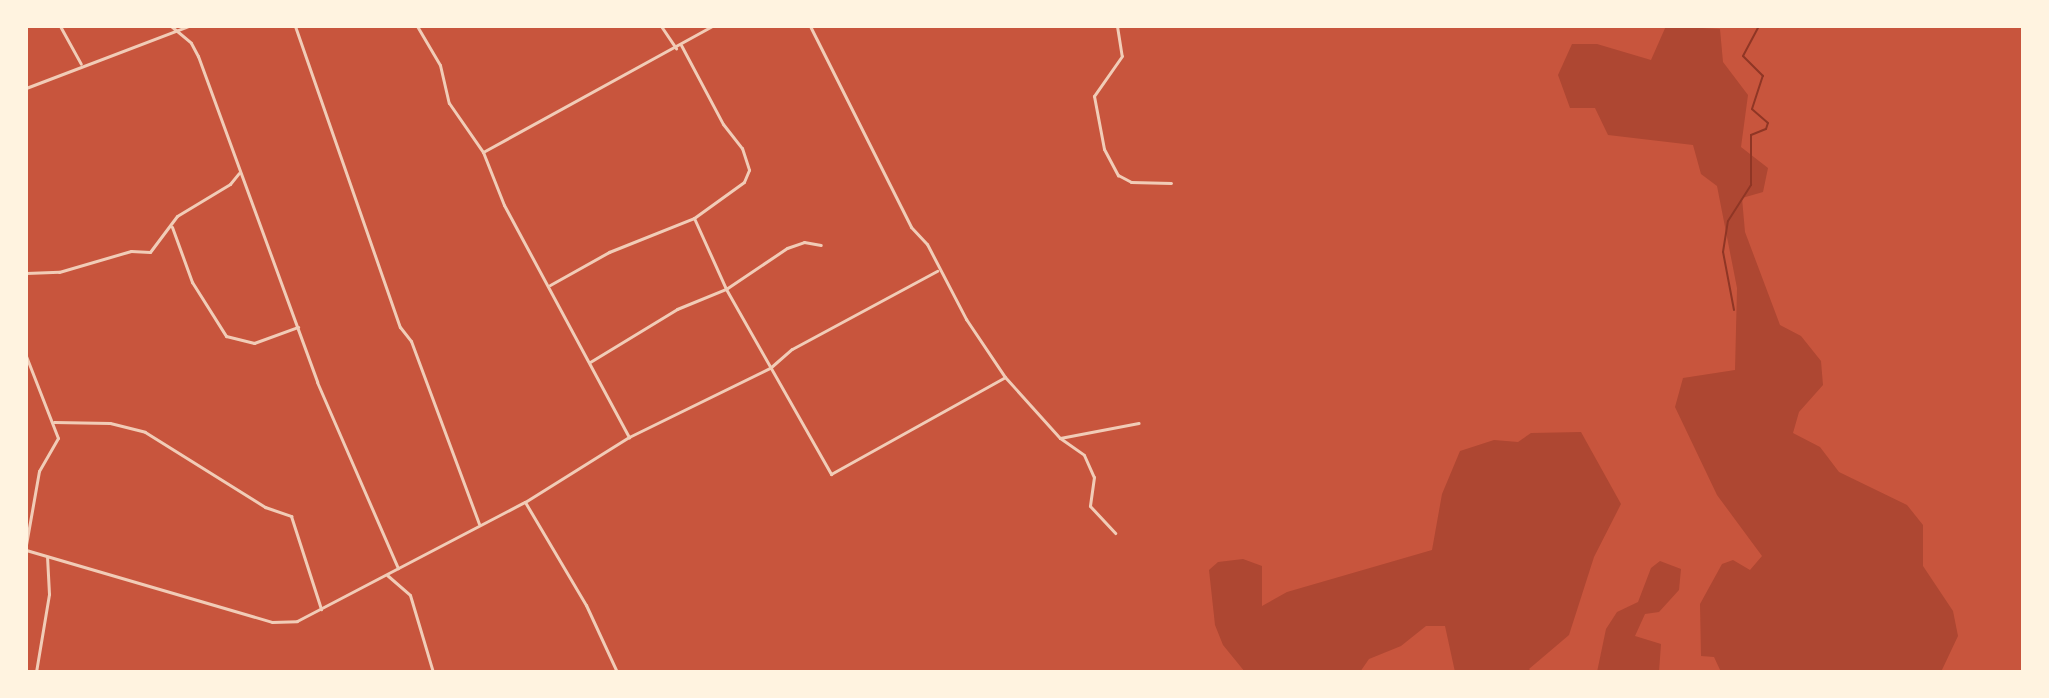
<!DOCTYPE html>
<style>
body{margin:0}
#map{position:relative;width:2049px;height:698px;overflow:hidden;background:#c8553d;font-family:Roboto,sans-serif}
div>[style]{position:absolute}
.green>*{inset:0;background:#ae4732}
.stream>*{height:2px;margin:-1px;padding:0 1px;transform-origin:1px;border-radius:1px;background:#8f3625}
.minor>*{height:3px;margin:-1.5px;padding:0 1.5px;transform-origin:1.5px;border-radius:1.5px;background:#f1ccb7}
span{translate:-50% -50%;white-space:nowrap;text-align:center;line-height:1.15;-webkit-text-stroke:7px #fff3e0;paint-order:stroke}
.frame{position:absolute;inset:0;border:28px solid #fff3e0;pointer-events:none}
</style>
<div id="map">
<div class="green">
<div style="clip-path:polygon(1666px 26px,1720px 29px,1723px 62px,1748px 95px,1741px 147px,1768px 168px,1763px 192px,1742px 198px,1745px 232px,1780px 325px,1801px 336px,1821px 361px,1823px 385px,1799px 412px,1793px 433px,1820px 447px,1839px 472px,1907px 505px,1923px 525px,1923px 566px,1953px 611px,1958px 636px,1941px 672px,1721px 672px,1714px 657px,1701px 656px,1700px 604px,1722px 564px,1733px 560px,1750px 570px,1762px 556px,1717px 495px,1675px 407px,1683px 378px,1735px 370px,1737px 288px,1717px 186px,1701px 174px,1693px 145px,1608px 135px,1595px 108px,1570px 108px,1558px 75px,1572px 44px,1597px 44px,1651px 60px)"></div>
<div style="clip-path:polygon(1581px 432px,1621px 504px,1594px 557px,1569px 635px,1529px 669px,1532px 672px,1455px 672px,1445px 626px,1426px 626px,1401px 646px,1369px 659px,1360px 672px,1245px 672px,1223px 645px,1215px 625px,1209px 570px,1218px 562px,1243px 559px,1262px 566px,1262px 606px,1287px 592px,1432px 550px,1442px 494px,1460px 451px,1494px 440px,1518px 442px,1531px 433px)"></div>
<div style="clip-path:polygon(1660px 561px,1681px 569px,1679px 590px,1659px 612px,1645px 614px,1635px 636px,1661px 644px,1659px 672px,1597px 672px,1606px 629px,1617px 612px,1638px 602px,1651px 568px)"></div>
</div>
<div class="stream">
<div style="left:1734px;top:310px;width:59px;rotate:-100.7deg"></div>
<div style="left:1723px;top:252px;width:31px;rotate:-81deg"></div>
<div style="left:1728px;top:221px;width:43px;rotate:-57.4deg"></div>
<div style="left:1751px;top:185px;width:50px;rotate:-90deg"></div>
<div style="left:1751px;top:135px;width:16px;rotate:-22deg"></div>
<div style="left:1766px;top:129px;width:6px;rotate:-72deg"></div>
<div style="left:1768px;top:123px;width:21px;rotate:-139deg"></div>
<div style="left:1752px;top:109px;width:35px;rotate:-72deg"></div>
<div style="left:1763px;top:76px;width:28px;rotate:-135deg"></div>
<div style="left:1743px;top:56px;width:34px;rotate:-62deg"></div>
</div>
<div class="minor">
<div style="left:60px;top:26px;width:43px;rotate:61.1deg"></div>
<div style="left:171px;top:26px;width:26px;rotate:40deg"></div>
<div style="left:191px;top:43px;width:15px;rotate:62deg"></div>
<div style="left:198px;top:56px;width:347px;rotate:69.9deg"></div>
<div style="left:317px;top:382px;width:203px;rotate:66.5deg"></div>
<div style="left:295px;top:26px;width:319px;rotate:70.8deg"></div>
<div style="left:400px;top:327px;width:18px;rotate:52deg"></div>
<div style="left:411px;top:341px;width:195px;rotate:69.6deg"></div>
<div style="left:417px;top:26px;width:45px;rotate:59.5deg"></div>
<div style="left:440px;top:65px;width:39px;rotate:77deg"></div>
<div style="left:449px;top:103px;width:60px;rotate:55.2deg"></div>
<div style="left:483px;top:152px;width:57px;rotate:68.4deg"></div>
<div style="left:504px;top:205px;width:264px;rotate:61.7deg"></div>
<div style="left:661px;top:26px;width:27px;rotate:56deg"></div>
<div style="left:810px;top:26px;width:225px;rotate:63.3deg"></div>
<div style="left:911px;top:227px;width:23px;rotate:47deg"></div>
<div style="left:927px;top:244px;width:85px;rotate:62.5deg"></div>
<div style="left:966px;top:319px;width:70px;rotate:56.1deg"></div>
<div style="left:1005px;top:377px;width:82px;rotate:48deg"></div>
<div style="left:1060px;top:438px;width:29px;rotate:35deg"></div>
<div style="left:1084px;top:455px;width:24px;rotate:66deg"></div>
<div style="left:1094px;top:477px;width:29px;rotate:98deg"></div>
<div style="left:1090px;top:506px;width:37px;rotate:47deg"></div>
<div style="left:1117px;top:26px;width:30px;rotate:81deg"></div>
<div style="left:1122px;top:56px;width:49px;rotate:125deg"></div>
<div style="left:1094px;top:96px;width:54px;rotate:79.3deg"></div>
<div style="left:1104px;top:149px;width:30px;rotate:62deg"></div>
<div style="left:1118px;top:175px;width:15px;rotate:28deg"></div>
<div style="left:1131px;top:182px;width:40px;rotate:1.4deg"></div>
<div style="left:681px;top:45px;width:89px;rotate:62deg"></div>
<div style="left:723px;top:124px;width:31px;rotate:52deg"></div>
<div style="left:742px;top:148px;width:23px;rotate:72deg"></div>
<div style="left:749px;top:170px;width:13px;rotate:113deg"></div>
<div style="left:744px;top:182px;width:62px;rotate:144.2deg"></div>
<div style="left:26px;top:88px;width:173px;rotate:-20.9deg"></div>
<div style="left:483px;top:152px;width:261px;rotate:-28.8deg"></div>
<div style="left:172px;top:227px;width:59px;rotate:70deg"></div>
<div style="left:192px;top:282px;width:64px;rotate:57.8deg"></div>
<div style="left:226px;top:336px;width:29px;rotate:14deg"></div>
<div style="left:254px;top:343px;width:47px;rotate:-20deg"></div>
<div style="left:26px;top:273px;width:33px;rotate:-2deg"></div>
<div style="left:59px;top:272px;width:75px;rotate:-16.3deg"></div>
<div style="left:131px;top:251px;width:19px;rotate:3deg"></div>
<div style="left:150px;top:252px;width:45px;rotate:-53.1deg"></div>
<div style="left:177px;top:216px;width:62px;rotate:-31.1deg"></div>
<div style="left:230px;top:184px;width:14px;rotate:-51deg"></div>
<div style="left:550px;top:285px;width:68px;rotate:-29.2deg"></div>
<div style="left:609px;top:252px;width:92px;rotate:-21.8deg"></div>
<div style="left:694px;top:218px;width:78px;rotate:65.7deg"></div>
<div style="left:726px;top:289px;width:213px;rotate:60.4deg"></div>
<div style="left:831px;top:474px;width:199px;rotate:-29.1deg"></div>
<div style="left:26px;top:356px;width:88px;rotate:68.7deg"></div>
<div style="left:58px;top:438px;width:38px;rotate:120deg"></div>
<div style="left:39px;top:471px;width:75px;rotate:100deg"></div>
<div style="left:590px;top:362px;width:102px;rotate:-31.3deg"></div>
<div style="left:677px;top:309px;width:53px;rotate:-22.2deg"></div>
<div style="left:726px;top:289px;width:73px;rotate:-33.9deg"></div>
<div style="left:787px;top:248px;width:18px;rotate:-19deg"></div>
<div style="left:804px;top:242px;width:17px;rotate:10deg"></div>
<div style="left:54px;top:422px;width:56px;rotate:1deg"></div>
<div style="left:110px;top:423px;width:36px;rotate:14deg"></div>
<div style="left:145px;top:432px;width:142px;rotate:32deg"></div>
<div style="left:265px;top:507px;width:28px;rotate:19deg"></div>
<div style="left:291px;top:516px;width:98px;rotate:72.1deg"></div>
<div style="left:1060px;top:438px;width:80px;rotate:-10.8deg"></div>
<div style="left:525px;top:502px;width:120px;rotate:59.4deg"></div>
<div style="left:586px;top:605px;width:74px;rotate:65.2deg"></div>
<div style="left:26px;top:550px;width:256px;rotate:16.3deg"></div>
<div style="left:272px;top:622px;width:25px;rotate:-2deg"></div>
<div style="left:297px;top:621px;width:257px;rotate:-27.6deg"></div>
<div style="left:525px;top:502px;width:123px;rotate:-32deg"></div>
<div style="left:629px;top:437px;width:157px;rotate:-26.1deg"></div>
<div style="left:770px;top:368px;width:29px;rotate:-41deg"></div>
<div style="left:792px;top:349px;width:165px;rotate:-28.3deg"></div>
<div style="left:387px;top:575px;width:30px;rotate:41deg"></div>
<div style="left:410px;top:595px;width:80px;rotate:73.4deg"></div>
<div style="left:36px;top:672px;width:79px;rotate:-80.5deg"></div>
<div style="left:49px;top:594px;width:37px;rotate:-93deg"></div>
</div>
<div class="frame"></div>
</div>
